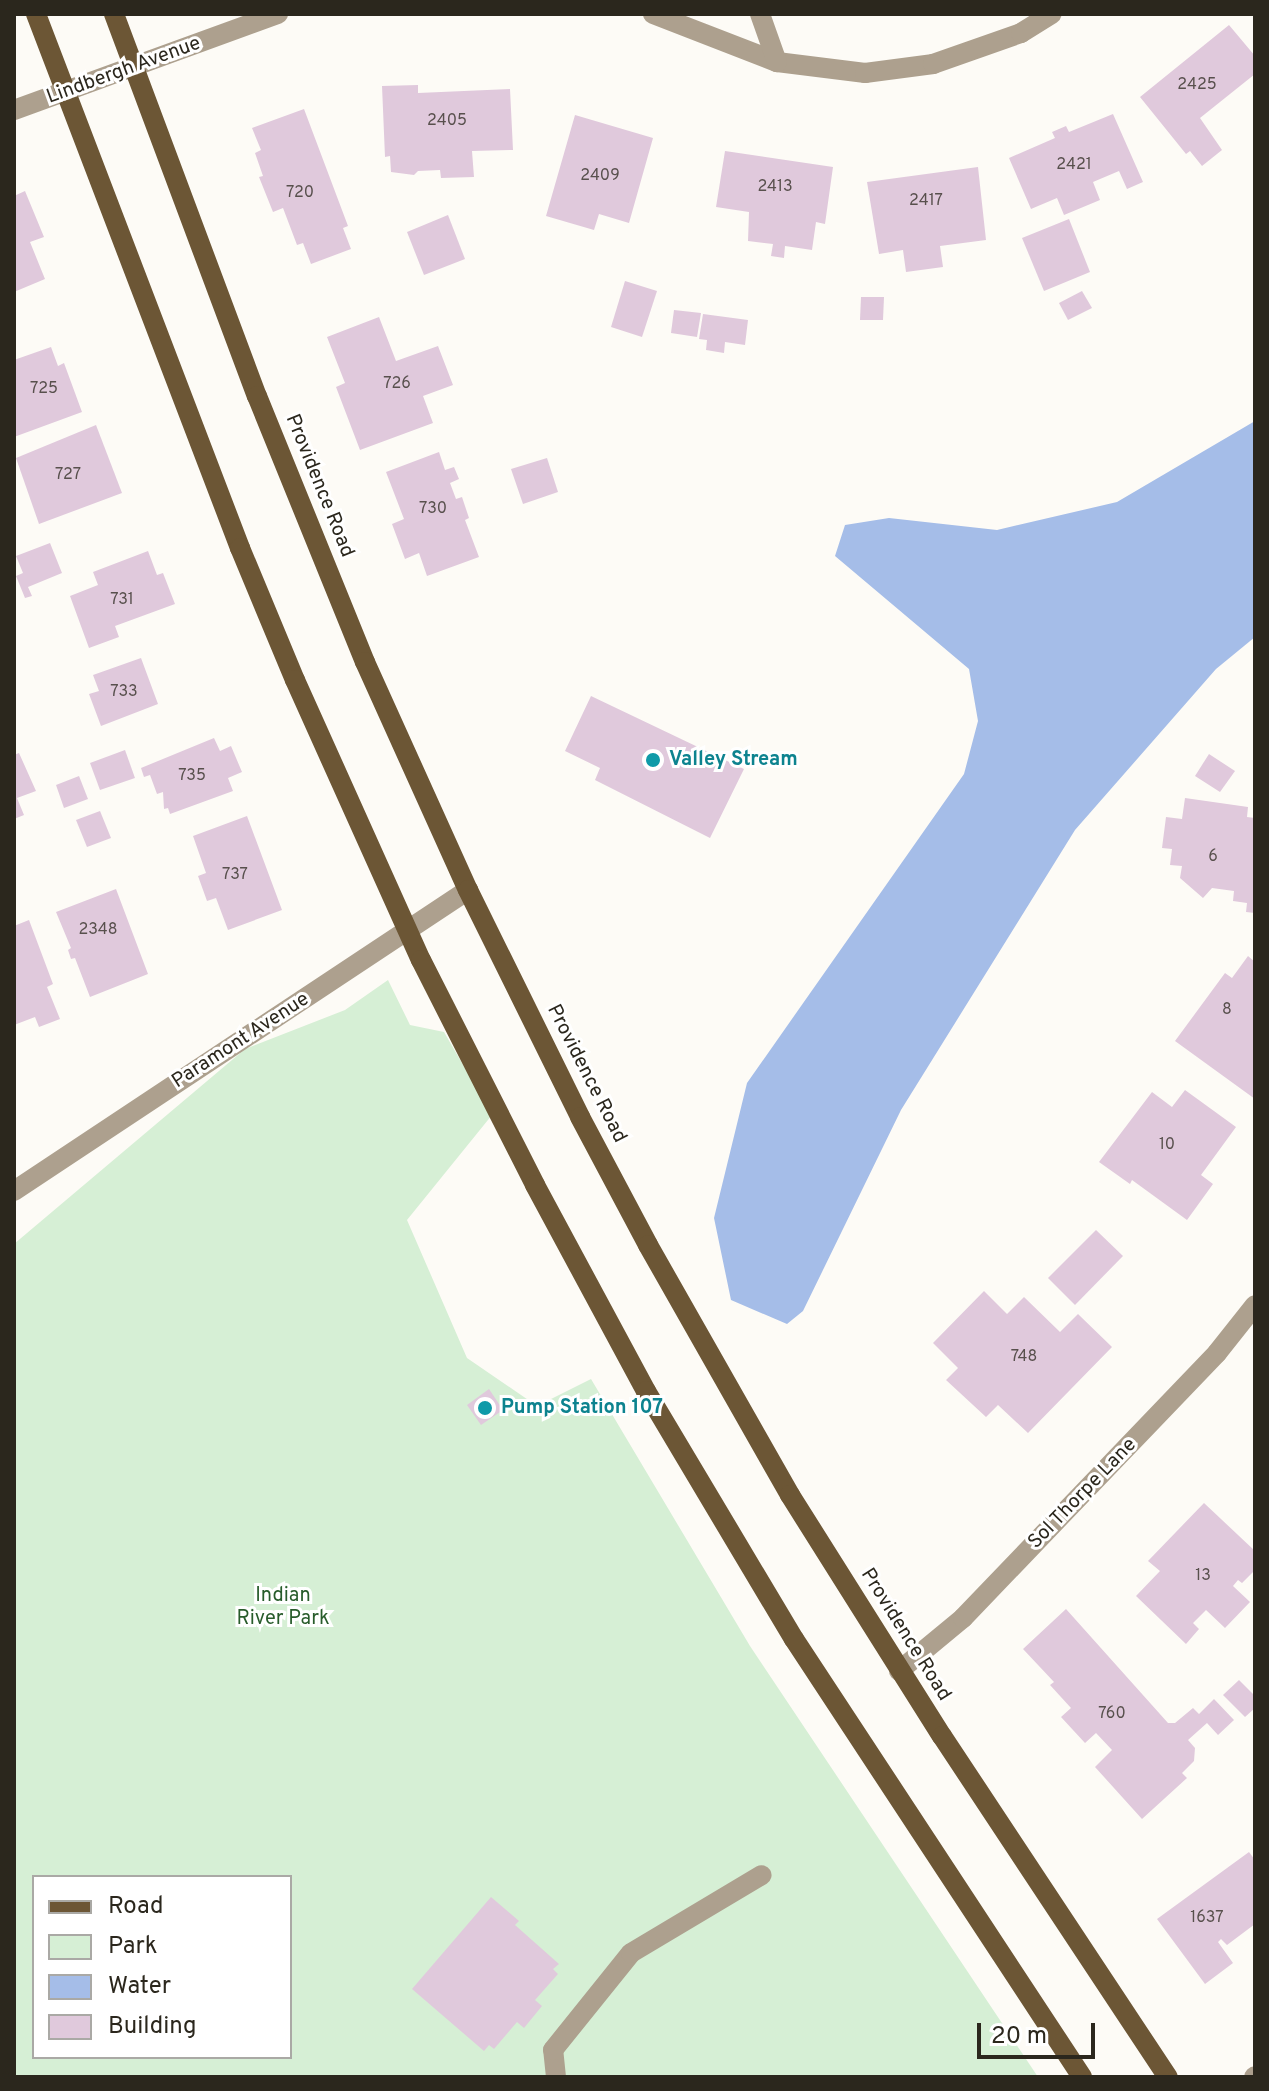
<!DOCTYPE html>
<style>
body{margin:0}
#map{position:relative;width:1269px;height:2091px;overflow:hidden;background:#fdfbf6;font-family:Overpass,sans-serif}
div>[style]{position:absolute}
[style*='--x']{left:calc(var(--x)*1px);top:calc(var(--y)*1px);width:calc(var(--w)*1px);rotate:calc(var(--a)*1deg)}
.green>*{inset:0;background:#d6efd5}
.water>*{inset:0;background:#a5bde8}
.building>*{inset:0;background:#e0c9dc}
.minor>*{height:20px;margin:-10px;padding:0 10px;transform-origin:10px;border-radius:10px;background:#ada08e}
.major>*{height:20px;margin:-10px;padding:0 10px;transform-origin:10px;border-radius:10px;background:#6c5635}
.dots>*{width:22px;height:22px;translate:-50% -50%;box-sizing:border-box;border:4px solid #fff;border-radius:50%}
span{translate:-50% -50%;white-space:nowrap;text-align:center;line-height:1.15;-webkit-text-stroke:6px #fff;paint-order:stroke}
.number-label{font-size:16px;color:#58504d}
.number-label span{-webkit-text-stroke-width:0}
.street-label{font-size:20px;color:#2b271d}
.culture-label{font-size:20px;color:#0d838f;font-weight:700}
.left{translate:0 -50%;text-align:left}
.park-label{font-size:20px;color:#285c2b}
.frame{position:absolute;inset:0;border:16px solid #2b271d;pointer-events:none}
.legend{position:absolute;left:32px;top:1875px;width:260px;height:184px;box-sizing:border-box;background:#fff;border:2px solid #aaa9a5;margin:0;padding:10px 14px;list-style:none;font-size:24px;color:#2b271d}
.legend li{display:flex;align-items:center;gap:16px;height:40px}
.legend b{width:40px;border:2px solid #aaa9a5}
.scale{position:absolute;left:977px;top:2023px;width:118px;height:36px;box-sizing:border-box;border:4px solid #2b271d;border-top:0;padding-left:10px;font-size:24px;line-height:28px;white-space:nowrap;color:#2b271d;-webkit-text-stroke:6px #fff;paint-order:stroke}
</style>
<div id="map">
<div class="green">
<i style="clip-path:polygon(evenodd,388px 980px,410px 1025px,444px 1032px,492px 1115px,407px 1220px,467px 1358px,537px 1406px,591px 1379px,750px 1646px,1038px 2077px,14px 2077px,14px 1244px,245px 1049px,345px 1010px,388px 980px,34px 1877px,290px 1877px,290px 2057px,34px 2057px,34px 1877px)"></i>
</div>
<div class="water">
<i style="clip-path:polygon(1255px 421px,1255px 637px,1216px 669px,1075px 830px,901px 1110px,803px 1311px,787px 1324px,731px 1300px,714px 1218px,747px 1083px,964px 774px,978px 721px,969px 669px,835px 556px,845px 525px,889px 518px,997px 530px,1117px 502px)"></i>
</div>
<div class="building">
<i style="clip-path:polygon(1229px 25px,1255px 56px,1255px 74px,1200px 118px,1222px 150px,1202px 166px,1190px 151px,1186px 154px,1140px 97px)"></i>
<i style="clip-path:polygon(418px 85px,418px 93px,510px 89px,513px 150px,472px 151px,474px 177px,441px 178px,440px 170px,418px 171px,414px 175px,391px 172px,390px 156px,385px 157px,382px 86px)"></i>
<i style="clip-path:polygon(304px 109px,348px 226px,343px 228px,351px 249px,311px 264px,303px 243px,297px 245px,283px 208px,273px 212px,259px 177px,263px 176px,255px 153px,261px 150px,252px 128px)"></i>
<i style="clip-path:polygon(1113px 114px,1143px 182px,1127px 189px,1119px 171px,1093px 182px,1100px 200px,1064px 215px,1057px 198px,1031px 209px,1009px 158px,1055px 138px,1052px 132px,1066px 126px,1069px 132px)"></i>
<i style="clip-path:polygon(575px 115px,653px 138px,629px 223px,599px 214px,594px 230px,546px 216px)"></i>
<i style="clip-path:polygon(725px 151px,833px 167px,825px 224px,816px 222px,812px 250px,785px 246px,784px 258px,771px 256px,773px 244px,748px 241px,749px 212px,716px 207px)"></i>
<i style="clip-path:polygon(978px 167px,986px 240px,940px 246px,943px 267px,906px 272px,903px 250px,879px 254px,867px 182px)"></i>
<i style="clip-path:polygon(25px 191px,44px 237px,30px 242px,45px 279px,14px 292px,14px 196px)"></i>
<i style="clip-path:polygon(448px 215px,465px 259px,424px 275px,407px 232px)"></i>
<i style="clip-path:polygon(1069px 219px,1090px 272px,1044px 291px,1022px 238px)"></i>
<i style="clip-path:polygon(625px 281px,657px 291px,642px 337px,611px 327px)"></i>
<i style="clip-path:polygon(1082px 291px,1092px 308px,1068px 320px,1059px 303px)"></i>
<i style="clip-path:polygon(861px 297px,884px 297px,883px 320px,860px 320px)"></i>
<i style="clip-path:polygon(674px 310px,701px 313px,697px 337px,671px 333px)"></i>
<i style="clip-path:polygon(703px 314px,748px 320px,745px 345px,725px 342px,724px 353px,706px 350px,707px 340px,699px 339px)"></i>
<i style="clip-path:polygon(379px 317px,396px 361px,438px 346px,453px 385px,423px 396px,433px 423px,360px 450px,336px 387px,345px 383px,327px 337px)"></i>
<i style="clip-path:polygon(51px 347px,58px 366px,64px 363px,82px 412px,14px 437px,14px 360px)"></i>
<i style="clip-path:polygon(96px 425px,122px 493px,39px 524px,16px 458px)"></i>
<i style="clip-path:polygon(439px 452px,445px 470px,454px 467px,459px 479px,450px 483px,456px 499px,462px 497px,469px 518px,465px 520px,479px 557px,427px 576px,419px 553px,405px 559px,392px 524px,404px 519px,386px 472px)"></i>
<i style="clip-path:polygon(547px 458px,558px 492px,523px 504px,511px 469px)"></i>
<i style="clip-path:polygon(50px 543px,62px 573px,28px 587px,32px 596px,25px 598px,16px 576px,23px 573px,16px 556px)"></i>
<i style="clip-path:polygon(148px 551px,157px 575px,163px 573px,175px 604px,115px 626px,119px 637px,89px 648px,70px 596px,98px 585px,93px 572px)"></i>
<i style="clip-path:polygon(141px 658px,158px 704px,101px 726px,89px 694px,99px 691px,93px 675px)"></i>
<i style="clip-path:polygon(591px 696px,744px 769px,710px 838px,595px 780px,600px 768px,565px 751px)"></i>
<i style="clip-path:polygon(214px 738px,220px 751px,231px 746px,242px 772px,228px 778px,233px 791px,170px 814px,168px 808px,164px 809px,163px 792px,157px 794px,150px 775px,144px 777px,141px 768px)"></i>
<i style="clip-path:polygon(125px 750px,135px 778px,100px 790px,90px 763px)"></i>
<i style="clip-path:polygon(19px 753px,36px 791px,17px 798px,24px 815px,14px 819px,14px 755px)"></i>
<i style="clip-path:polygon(1209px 754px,1235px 771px,1220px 792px,1195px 776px)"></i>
<i style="clip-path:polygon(79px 776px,88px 799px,64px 808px,56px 785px)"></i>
<i style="clip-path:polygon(1185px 798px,1248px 807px,1247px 817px,1255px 818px,1255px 913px,1246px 912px,1247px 903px,1233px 901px,1234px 891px,1212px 888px,1203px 898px,1180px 878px,1182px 866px,1170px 865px,1172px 849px,1162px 848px,1166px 817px,1182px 819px)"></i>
<i style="clip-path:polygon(100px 811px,111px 838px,87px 847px,76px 820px)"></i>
<i style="clip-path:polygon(247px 816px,282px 910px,228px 930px,216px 898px,207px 901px,198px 876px,206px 873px,193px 836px)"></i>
<i style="clip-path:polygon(116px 889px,148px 974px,90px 997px,75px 958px,71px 959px,68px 950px,71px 948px,56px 912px)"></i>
<i style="clip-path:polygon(29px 920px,53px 984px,47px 987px,60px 1019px,39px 1027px,35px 1017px,14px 1025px,14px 926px)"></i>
<i style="clip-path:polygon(1248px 956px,1255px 962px,1255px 1099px,1175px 1041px,1225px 973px,1232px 978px)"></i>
<i style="clip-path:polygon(1185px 1090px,1236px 1127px,1201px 1175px,1213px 1184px,1187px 1220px,1132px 1180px,1130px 1184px,1099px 1162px,1152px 1092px,1172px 1107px)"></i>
<i style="clip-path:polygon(1096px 1230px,1123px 1256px,1075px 1305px,1048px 1278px)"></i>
<i style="clip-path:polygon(984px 1291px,1007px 1314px,1024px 1297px,1060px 1332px,1078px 1314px,1112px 1347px,1028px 1433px,998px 1405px,986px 1417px,946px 1380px,958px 1368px,933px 1343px)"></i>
<i style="clip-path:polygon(489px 1389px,503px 1410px,481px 1425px,467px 1405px)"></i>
<i style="clip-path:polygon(1204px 1503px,1255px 1551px,1255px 1570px,1242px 1583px,1238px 1580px,1233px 1586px,1250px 1602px,1225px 1628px,1206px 1610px,1193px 1623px,1199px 1629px,1186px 1644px,1136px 1596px,1160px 1571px,1148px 1561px)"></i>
<i style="clip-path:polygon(1066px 1609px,1168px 1723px,1175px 1723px,1193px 1708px,1199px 1714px,1214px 1699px,1234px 1720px,1218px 1735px,1207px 1723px,1188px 1740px,1195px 1748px,1194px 1761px,1182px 1773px,1187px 1778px,1142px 1819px,1095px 1767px,1112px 1750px,1096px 1733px,1085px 1743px,1061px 1717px,1071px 1708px,1050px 1685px,1054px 1682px,1023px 1649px)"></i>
<i style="clip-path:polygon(1239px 1680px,1255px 1696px,1255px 1708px,1245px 1717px,1223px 1695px)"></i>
<i style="clip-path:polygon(1249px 1852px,1255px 1860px,1255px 1924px,1227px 1945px,1221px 1939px,1218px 1942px,1233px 1963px,1205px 1984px,1157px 1919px)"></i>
<i style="clip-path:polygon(491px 1897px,519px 1921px,515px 1925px,559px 1964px,553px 1969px,558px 1974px,535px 2000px,542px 2006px,524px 2028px,517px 2022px,494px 2049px,489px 2045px,484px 2051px,412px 1989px)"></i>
</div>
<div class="minor">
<i style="--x:653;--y:14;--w:133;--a:21.2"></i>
<i style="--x:777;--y:62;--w:89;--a:7.1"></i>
<i style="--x:865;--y:73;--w:69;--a:-7.5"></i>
<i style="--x:933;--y:64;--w:93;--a:-19.4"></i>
<i style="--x:1021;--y:33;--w:36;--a:-32"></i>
<i style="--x:760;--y:14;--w:51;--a:70.5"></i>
<i style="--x:14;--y:110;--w:281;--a:-20"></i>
<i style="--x:14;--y:1191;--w:545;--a:-33.54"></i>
<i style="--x:899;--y:1671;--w:83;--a:-39.6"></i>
<i style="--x:963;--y:1618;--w:367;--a:-46.2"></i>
<i style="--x:1217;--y:1353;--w:61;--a:-51.6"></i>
<i style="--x:556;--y:2077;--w:27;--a:-96"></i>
<i style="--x:553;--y:2050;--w:124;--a:-51.2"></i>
<i style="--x:631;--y:1953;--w:152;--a:-30.8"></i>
<i style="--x:1254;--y:2077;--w:1;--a:-45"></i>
</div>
<div class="major">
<i style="--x:36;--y:14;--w:572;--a:69.09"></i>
<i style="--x:240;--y:548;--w:143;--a:67.4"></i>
<i style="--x:295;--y:680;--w:307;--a:65.8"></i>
<i style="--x:421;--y:960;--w:252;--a:63.1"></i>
<i style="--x:535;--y:1185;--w:234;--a:61.7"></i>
<i style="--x:646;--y:1391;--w:289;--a:59.2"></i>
<i style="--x:794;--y:1639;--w:524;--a:56.67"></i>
<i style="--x:114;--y:14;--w:408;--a:69.5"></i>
<i style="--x:257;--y:396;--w:287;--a:67.9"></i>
<i style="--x:365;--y:662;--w:250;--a:65.7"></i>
<i style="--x:468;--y:890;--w:253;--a:63.7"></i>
<i style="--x:580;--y:1117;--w:145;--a:62"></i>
<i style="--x:648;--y:1245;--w:288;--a:60.4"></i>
<i style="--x:790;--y:1495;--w:285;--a:57.8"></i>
<i style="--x:942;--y:1736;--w:409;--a:56.5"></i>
</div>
<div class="dots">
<i style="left:653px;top:760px;background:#0f9aa8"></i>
<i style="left:485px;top:1408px;background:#0f9aa8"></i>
</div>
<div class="number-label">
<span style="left:1197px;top:85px">2425</span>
<span style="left:447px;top:121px">2405</span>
<span style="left:1074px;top:165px">2421</span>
<span style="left:600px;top:176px">2409</span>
<span style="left:775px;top:187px">2413</span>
<span style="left:300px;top:193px">720</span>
<span style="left:926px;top:201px">2417</span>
<span style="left:397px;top:384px">726</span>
<span style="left:44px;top:389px">725</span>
<span style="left:68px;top:475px">727</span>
<span style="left:433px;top:509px">730</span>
<span style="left:122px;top:600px">731</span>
<span style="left:124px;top:692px">733</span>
<span style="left:192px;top:776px">735</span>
<span style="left:1213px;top:857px">6</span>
<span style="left:235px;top:875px">737</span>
<span style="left:98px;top:930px">2348</span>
<span style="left:1227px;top:1010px">8</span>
<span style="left:1167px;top:1145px">10</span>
<span style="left:1024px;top:1357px">748</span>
<span style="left:1203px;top:1576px">13</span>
<span style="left:1112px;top:1714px">760</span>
<span style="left:1207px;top:1918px">1637</span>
</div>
<div class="street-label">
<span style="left:124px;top:71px;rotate:-20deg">Lindbergh Avenue</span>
<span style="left:319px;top:486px;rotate:68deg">Providence Road</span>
<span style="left:241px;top:1041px;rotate:-33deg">Paramont Avenue</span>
<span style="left:586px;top:1074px;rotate:63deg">Providence Road</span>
<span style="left:1083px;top:1494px;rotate:-46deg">Sol Thorpe Lane</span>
<span style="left:905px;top:1635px;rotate:58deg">Providence Road</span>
</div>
<div class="culture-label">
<span class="left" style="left:669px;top:760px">Valley Stream</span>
<span class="left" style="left:501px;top:1408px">Pump Station 107</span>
</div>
<div class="park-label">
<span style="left:283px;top:1608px">Indian<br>River Park</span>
</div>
<div class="frame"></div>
<ul class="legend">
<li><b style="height:10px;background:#6c5635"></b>Road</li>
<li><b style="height:22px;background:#d6efd5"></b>Park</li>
<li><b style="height:22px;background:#a5bde8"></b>Water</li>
<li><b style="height:22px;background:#e0c9dc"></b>Building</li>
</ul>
<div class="scale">20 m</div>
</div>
